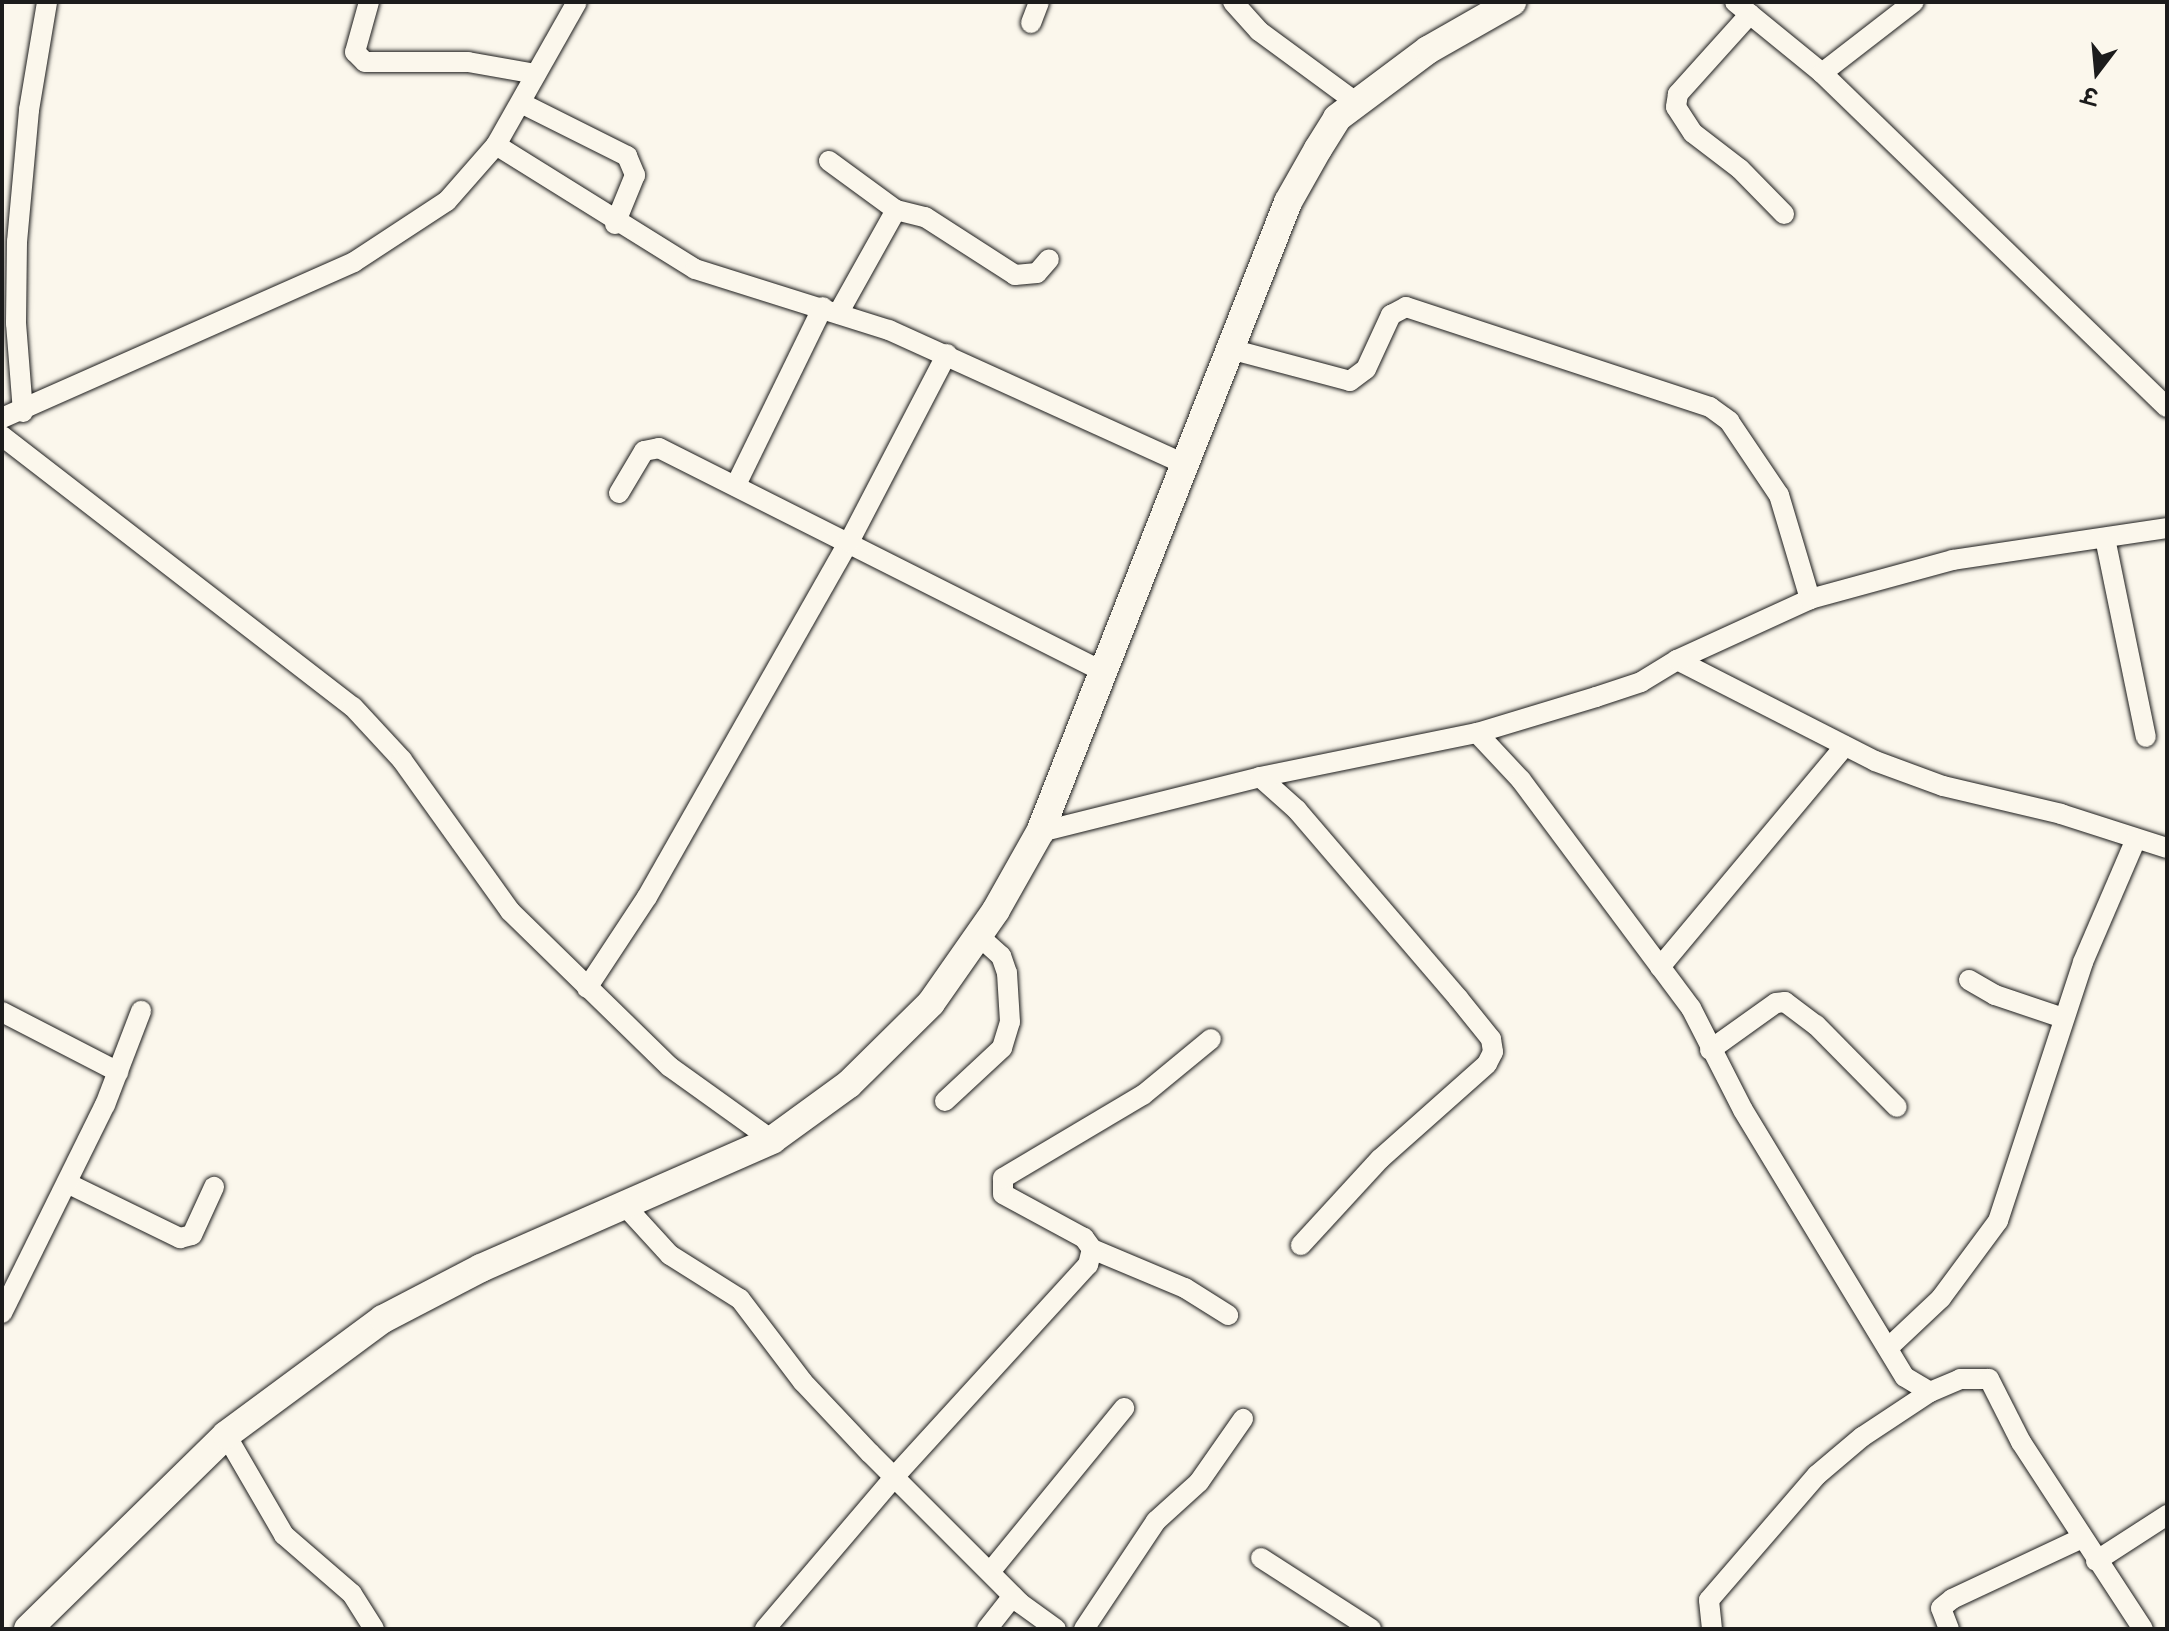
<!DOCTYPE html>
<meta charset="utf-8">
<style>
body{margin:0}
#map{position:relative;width:2169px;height:1631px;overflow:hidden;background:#fbf7ec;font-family:Caveat,"Playpen Sans Deva",sans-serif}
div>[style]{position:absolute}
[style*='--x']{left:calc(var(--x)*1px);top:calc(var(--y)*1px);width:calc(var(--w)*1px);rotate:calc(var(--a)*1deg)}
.roads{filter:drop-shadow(0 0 2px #1c1c1c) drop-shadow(0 0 2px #1c1c1c)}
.minor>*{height:20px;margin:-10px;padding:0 10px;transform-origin:10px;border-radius:10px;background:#fbf7ec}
.secondary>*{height:28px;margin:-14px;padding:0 14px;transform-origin:14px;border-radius:14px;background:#fbf7ec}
span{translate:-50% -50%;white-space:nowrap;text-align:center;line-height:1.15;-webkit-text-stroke:6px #fbf7ec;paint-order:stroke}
.frame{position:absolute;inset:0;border:4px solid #1c1c1c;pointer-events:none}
.north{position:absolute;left:2057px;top:32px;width:80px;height:80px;-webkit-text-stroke:6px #fbf7ec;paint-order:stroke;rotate:196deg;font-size:22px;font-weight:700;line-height:32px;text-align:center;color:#1c1c1c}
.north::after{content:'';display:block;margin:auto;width:28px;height:36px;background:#1c1c1c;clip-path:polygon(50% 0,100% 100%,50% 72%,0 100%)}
</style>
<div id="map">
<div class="roads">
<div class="minor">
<i style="--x:369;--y:2;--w:52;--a:105.6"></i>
<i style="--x:355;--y:52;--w:14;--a:45"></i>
<i style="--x:365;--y:62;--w:103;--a:0"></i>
<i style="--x:468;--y:62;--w:69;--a:10"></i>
<i style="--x:1233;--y:2;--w:39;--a:48"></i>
<i style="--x:1259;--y:31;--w:122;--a:36.3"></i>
<i style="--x:1735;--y:2;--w:112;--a:39.2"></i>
<i style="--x:1822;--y:73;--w:480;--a:44.1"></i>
<i style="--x:1750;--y:14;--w:108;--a:132"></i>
<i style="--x:1678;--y:94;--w:13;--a:99"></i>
<i style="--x:1676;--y:107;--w:31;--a:57"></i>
<i style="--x:1693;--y:133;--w:59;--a:37.5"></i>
<i style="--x:1740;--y:169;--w:63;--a:45.6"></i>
<i style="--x:1031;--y:23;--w:22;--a:-69"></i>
<i style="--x:1822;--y:73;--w:116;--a:-37.7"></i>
<i style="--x:521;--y:103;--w:119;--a:26.6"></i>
<i style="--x:627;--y:156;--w:21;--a:67"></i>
<i style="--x:635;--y:175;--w:53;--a:112.2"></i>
<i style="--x:496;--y:145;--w:234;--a:31.9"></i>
<i style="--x:695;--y:269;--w:203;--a:17.5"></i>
<i style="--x:889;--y:330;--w:325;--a:24.4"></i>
<i style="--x:829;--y:161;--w:83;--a:36.2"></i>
<i style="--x:839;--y:312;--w:117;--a:-60.8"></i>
<i style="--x:896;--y:210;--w:30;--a:14"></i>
<i style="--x:925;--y:217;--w:107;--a:32.8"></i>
<i style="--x:1015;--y:275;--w:22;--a:-5"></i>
<i style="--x:1037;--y:273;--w:18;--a:-49"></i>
<i style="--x:1230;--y:349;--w:124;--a:14.9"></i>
<i style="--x:1350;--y:381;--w:20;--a:-37"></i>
<i style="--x:1366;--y:369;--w:60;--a:-65.2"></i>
<i style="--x:1391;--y:315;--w:17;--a:-28"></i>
<i style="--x:1406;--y:307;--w:320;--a:18.2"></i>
<i style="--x:1710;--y:407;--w:24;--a:36"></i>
<i style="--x:1729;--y:421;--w:89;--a:56"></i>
<i style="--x:1779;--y:495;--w:109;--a:73.4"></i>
<i style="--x:23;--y:412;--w:89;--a:-94.5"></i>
<i style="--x:16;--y:323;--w:81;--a:-89.3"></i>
<i style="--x:17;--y:242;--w:133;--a:-84.8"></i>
<i style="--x:29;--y:110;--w:109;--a:-80.5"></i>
<i style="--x:2;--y:418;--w:385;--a:-23.9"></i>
<i style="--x:354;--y:262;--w:111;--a:-33.3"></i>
<i style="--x:447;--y:201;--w:74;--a:-48.8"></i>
<i style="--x:496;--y:145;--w:164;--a:-60.5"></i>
<i style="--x:2;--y:436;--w:443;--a:37.7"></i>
<i style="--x:353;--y:707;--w:72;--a:47.2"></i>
<i style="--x:402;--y:760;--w:186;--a:54.4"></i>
<i style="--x:510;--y:911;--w:223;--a:44.3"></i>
<i style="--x:670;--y:1067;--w:125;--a:35.6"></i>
<i style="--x:736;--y:485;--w:198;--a:-64"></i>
<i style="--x:619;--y:493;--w:49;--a:-59.2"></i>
<i style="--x:644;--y:451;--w:15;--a:-11"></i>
<i style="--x:659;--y:448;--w:500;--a:26.72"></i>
<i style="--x:2105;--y:538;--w:203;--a:78.4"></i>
<i style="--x:1677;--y:660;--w:222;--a:27"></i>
<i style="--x:1875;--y:761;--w:72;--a:20.2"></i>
<i style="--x:1943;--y:786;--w:121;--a:13.3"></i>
<i style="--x:2061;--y:814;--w:111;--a:17.8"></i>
<i style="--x:1477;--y:733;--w:64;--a:46.9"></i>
<i style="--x:1521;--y:780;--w:284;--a:53.3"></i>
<i style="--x:1691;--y:1008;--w:114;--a:63"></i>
<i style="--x:1743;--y:1110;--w:312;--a:58.8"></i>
<i style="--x:1905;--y:1377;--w:29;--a:31"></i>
<i style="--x:1930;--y:1392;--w:33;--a:-23"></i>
<i style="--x:1960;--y:1379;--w:29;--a:0"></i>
<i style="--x:1989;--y:1379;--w:71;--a:63.1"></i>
<i style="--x:2021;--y:1442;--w:223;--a:56.9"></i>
<i style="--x:1260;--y:777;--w:50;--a:41.7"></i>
<i style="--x:1297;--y:810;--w:248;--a:49.4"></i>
<i style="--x:1458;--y:998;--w:53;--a:51.2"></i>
<i style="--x:1491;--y:1039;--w:13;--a:81"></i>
<i style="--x:1493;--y:1052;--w:13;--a:117"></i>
<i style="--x:1487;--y:1064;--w:143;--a:138.4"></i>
<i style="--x:1380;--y:1159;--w:117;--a:132.6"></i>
<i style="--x:1040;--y:832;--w:227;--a:-14"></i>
<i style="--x:1260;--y:777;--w:221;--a:-11.5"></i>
<i style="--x:1477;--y:733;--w:124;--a:-16.8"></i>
<i style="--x:1596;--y:697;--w:47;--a:-18.4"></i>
<i style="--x:1641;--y:682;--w:42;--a:-31.4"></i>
<i style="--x:1677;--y:660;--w:146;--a:-24.6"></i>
<i style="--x:1810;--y:599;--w:148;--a:-15.3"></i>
<i style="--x:1953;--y:560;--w:216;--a:-8.5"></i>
<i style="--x:1660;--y:967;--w:288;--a:-50.1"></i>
<i style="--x:1969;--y:980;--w:30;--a:30"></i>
<i style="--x:1995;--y:995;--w:72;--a:18.7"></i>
<i style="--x:587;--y:988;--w:109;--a:-56.6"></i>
<i style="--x:647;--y:897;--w:408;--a:-60.4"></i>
<i style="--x:849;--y:542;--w:212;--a:-62.5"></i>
<i style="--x:2;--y:1012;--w:131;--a:27.3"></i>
<i style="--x:1710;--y:1050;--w:81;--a:-35.5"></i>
<i style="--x:1776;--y:1003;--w:9;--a:-6"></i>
<i style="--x:1785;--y:1002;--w:39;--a:37"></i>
<i style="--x:1816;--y:1025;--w:115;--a:45.4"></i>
<i style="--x:945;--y:1101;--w:78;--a:-42.9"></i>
<i style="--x:1002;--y:1048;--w:27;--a:-73"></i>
<i style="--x:1010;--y:1022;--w:49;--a:-93.5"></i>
<i style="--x:1007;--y:973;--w:18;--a:-109"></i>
<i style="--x:1001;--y:956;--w:30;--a:-138"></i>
<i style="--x:67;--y:1183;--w:126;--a:26"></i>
<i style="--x:180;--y:1238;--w:12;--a:-14"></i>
<i style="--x:192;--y:1235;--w:53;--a:-65.4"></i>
<i style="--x:626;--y:1207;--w:65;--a:47.5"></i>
<i style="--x:670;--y:1255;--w:83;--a:32.2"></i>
<i style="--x:740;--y:1299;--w:104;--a:52.8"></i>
<i style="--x:803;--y:1382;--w:98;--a:46.7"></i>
<i style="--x:870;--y:1453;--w:212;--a:45"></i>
<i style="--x:1020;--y:1603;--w:44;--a:35.8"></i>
<i style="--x:1092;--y:1249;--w:101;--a:22.8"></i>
<i style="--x:1185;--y:1288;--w:51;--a:32.1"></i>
<i style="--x:2;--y:1313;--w:232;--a:-63.7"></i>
<i style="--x:105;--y:1105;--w:101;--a:-69"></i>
<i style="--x:1888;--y:1348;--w:73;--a:-43.3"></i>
<i style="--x:1941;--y:1298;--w:96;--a:-53.5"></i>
<i style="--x:1998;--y:1221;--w:273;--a:-71.8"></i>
<i style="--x:2083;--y:962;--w:134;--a:-66.7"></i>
<i style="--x:226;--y:1435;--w:116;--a:59.9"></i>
<i style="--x:284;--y:1535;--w:90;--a:40.9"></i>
<i style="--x:352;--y:1594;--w:41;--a:57.8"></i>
<i style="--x:1261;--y:1558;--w:131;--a:32.8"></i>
<i style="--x:2096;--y:1561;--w:85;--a:-32.9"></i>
<i style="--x:990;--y:1572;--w:212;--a:-50.7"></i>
<i style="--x:765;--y:1629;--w:201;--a:-49.6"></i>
<i style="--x:895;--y:1476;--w:286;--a:-47.6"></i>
<i style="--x:1088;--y:1265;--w:16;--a:-76"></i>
<i style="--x:1092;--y:1249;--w:14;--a:-126"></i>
<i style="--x:1084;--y:1238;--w:92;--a:-151.5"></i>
<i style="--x:1003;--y:1194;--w:16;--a:-90"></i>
<i style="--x:1003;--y:1178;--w:163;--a:-30.7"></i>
<i style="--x:1143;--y:1095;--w:88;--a:-39.5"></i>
<i style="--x:987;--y:1629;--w:42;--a:-51.8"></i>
<i style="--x:1084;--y:1629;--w:130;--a:-56.3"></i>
<i style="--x:1156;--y:1521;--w:58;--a:-42.2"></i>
<i style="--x:1199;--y:1482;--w:77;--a:-55.1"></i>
<i style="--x:1712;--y:1629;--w:29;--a:-96"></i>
<i style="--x:1709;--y:1600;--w:165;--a:-49.2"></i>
<i style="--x:1817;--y:1475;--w:59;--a:-40.2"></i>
<i style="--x:1862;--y:1437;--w:82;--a:-33.5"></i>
<i style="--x:1949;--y:1629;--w:22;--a:-111"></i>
<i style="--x:1941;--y:1608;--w:14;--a:-39"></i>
<i style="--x:1952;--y:1599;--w:144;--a:-25.1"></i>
</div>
<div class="secondary">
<i style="--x:28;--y:1629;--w:277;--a:-44.4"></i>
<i style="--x:226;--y:1435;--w:195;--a:-36.5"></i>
<i style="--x:383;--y:1319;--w:110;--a:-27.5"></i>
<i style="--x:481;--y:1268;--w:318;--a:-23.7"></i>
<i style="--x:772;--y:1140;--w:95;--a:-36"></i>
<i style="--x:849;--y:1084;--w:115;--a:-44.6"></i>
<i style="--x:931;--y:1003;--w:113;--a:-55"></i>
<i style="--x:996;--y:910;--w:90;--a:-60.6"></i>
<i style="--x:1040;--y:832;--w:677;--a:-68.51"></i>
<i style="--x:1288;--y:202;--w:61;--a:-60.5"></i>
<i style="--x:1318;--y:149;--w:36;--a:-58"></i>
<i style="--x:1337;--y:118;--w:114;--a:-36.8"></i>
<i style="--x:1428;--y:50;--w:97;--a:-29.7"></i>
</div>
</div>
<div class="frame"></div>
<div class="north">उ</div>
</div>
